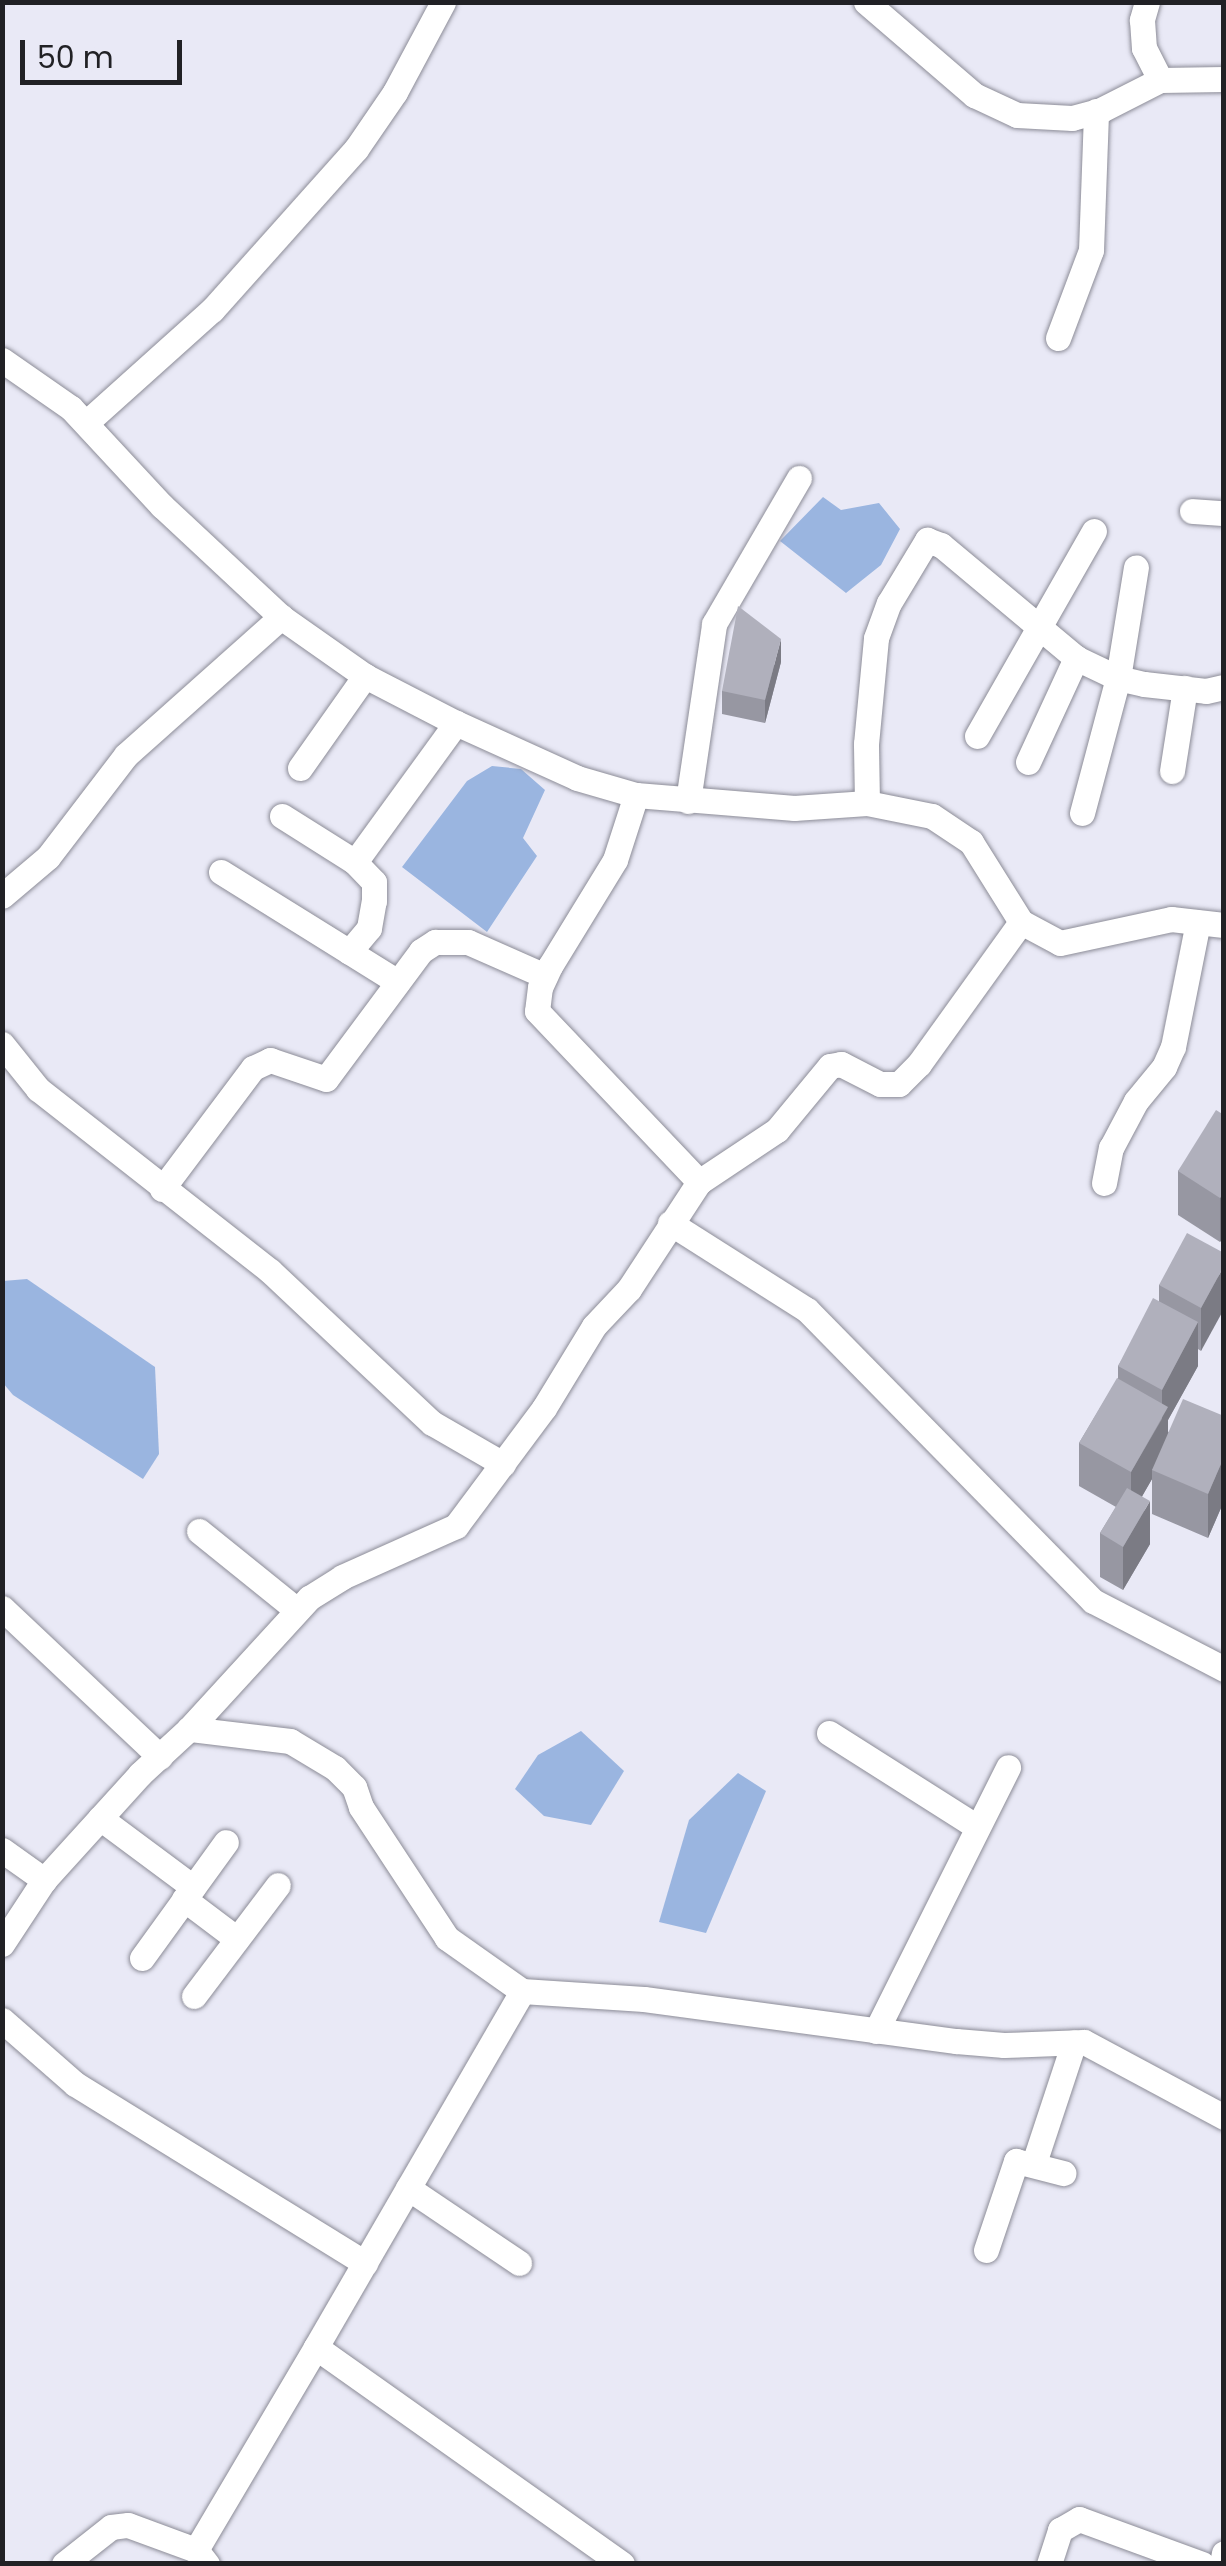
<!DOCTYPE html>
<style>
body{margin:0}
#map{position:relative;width:1226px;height:2566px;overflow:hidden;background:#e9e9f6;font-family:Poppins,sans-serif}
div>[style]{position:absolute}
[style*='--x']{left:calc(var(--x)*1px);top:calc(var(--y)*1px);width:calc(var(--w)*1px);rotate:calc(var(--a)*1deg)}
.water>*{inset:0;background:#9ab5e0}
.roads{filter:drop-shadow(0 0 2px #8c8c97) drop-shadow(0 0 2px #8c8c97)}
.street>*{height:25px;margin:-12.5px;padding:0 12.5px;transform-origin:12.5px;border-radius:12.5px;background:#fff}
.wall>*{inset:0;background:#9797a2}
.shaded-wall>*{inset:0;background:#7b7b84}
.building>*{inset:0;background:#b0b0bc}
span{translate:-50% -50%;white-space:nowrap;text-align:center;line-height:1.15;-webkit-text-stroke:8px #e9e9f6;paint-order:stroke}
.frame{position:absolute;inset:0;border:5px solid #212125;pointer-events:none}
.scale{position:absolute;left:20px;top:40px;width:162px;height:45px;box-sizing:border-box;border:5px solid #212125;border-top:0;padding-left:12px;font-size:30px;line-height:35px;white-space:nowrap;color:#212125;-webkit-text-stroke:8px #e9e9f6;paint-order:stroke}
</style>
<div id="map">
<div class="water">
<i style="clip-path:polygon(823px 497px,841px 510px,879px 503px,900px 529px,881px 565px,846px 593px,780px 541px)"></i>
<i style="clip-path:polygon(492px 766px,521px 769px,545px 790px,523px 838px,537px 856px,487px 932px,402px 867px,467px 781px)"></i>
<i style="clip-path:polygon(27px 1279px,155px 1367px,159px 1454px,143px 1479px,13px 1395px,3px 1383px,3px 1281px)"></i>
<i style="clip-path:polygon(581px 1731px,624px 1771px,591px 1825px,544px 1816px,515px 1789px,538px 1755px)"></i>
<i style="clip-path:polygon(738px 1773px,766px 1791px,706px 1933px,659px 1922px,689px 1820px)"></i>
</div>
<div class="roads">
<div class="street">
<i style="--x:866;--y:2;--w:143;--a:40.7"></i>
<i style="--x:974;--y:95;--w:47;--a:24.9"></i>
<i style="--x:1017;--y:115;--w:55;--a:3.1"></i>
<i style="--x:1072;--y:118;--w:30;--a:-15"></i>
<i style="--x:1101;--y:110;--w:66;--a:-27"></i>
<i style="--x:1160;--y:80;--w:64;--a:-0.9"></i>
<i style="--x:1147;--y:2;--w:19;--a:106"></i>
<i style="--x:1142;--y:20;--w:28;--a:86"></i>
<i style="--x:1144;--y:48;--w:36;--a:63"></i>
<i style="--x:1058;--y:338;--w:94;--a:-69.4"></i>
<i style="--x:1091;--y:250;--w:139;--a:-87.9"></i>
<i style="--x:2;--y:360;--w:84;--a:34.8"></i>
<i style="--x:71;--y:408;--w:134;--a:47.1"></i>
<i style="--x:162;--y:506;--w:163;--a:43"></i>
<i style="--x:281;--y:617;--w:103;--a:35.1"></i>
<i style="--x:365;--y:676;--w:102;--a:27.3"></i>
<i style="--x:456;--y:723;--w:133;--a:24.4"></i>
<i style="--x:577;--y:778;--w:61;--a:16.1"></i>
<i style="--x:636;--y:795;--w:159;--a:4.7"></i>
<i style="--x:794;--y:808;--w:73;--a:-3.9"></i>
<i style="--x:867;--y:803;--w:66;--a:11.3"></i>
<i style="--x:932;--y:816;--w:47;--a:33.7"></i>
<i style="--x:971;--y:842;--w:94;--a:58"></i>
<i style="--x:1021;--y:922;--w:44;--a:28.3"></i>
<i style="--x:1060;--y:943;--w:114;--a:-12.2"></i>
<i style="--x:1171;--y:919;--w:53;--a:6.5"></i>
<i style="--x:87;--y:422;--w:168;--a:-41.9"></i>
<i style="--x:212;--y:310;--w:216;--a:-48.2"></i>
<i style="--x:356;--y:149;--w:69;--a:-55.6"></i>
<i style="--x:395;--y:92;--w:102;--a:-61.9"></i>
<i style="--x:1192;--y:511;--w:32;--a:4"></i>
<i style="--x:977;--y:736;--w:236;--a:-60.3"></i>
<i style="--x:1028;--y:762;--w:115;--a:-65.2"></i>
<i style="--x:300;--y:768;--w:113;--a:-54.8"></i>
<i style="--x:1172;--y:771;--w:84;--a:-81.1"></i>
<i style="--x:636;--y:795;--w:68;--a:107.9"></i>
<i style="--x:615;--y:860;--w:124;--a:121.5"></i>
<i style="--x:550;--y:966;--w:23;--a:115"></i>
<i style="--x:540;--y:987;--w:24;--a:97"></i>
<i style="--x:537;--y:1011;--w:236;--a:46.5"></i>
<i style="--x:699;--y:1182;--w:94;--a:-33.7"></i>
<i style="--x:777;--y:1130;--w:83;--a:-50.4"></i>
<i style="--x:830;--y:1066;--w:11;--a:-10"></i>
<i style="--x:841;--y:1064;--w:44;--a:27.1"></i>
<i style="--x:880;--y:1084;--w:19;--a:0"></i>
<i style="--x:899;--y:1084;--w:28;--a:-45"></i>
<i style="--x:919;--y:1064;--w:175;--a:-54.3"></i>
<i style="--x:688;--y:801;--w:179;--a:-81.6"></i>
<i style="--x:714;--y:624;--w:169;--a:-59.8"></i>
<i style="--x:867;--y:803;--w:59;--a:-91"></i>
<i style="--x:866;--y:744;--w:106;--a:-84.6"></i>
<i style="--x:876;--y:638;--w:37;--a:-70"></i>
<i style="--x:889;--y:603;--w:74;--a:-58.9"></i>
<i style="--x:927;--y:540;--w:15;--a:20"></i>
<i style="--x:941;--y:545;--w:176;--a:39.9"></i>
<i style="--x:1076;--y:658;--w:47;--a:25.5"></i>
<i style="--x:1118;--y:678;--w:27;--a:13"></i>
<i style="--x:1144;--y:684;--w:62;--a:6.4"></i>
<i style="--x:1206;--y:691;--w:18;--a:-13"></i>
<i style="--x:1082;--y:813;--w:140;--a:-75.1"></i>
<i style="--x:1118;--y:678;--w:112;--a:-80.8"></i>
<i style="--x:282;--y:816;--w:86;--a:32.2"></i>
<i style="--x:221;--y:872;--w:208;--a:31.9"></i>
<i style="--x:2;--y:896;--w:60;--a:-40.3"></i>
<i style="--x:48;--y:857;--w:128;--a:-52.6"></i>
<i style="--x:126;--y:755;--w:208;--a:-41.7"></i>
<i style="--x:349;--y:952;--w:31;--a:-50"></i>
<i style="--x:369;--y:928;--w:27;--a:-80"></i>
<i style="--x:374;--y:901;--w:19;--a:-90"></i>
<i style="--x:374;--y:882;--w:28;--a:-134"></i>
<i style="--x:355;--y:862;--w:172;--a:-54"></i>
<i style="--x:2;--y:1044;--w:58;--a:51.3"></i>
<i style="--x:38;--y:1089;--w:295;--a:38.1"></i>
<i style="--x:270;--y:1271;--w:222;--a:43.2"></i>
<i style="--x:432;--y:1423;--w:82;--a:30"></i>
<i style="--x:1104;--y:1183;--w:36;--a:-79"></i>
<i style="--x:1111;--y:1148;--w:53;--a:-62"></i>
<i style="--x:1136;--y:1101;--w:44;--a:-50.5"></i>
<i style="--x:1164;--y:1067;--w:22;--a:-66"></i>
<i style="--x:1173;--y:1047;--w:127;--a:-78.7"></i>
<i style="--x:162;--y:1189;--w:151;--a:-53.1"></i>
<i style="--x:253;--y:1068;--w:19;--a:-25"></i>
<i style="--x:270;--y:1060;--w:59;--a:18.7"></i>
<i style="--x:326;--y:1079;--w:159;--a:-53.4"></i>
<i style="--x:421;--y:951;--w:17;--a:-33"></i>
<i style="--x:435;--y:942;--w:33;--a:0"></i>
<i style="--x:468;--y:942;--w:84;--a:23.8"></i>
<i style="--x:670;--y:1223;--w:162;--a:32.4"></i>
<i style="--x:807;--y:1310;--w:408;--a:45.5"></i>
<i style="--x:1093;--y:1601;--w:148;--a:27.4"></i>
<i style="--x:199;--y:1531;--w:126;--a:38.9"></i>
<i style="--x:2;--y:1608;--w:217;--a:43.3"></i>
<i style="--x:829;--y:1733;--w:175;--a:32.4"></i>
<i style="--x:100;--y:1818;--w:116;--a:36.6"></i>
<i style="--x:2;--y:1850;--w:52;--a:35.5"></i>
<i style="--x:184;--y:1899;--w:66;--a:37"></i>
<i style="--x:2;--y:1944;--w:77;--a:-56.7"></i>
<i style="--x:44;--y:1880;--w:143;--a:-47.8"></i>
<i style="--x:140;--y:1774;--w:67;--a:-42.6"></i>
<i style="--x:142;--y:1958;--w:143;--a:-54.1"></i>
<i style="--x:522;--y:1991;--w:92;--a:-144.8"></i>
<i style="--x:447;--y:1938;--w:157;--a:-123.3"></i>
<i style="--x:361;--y:1807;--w:21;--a:-109"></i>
<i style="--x:354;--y:1787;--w:27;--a:-135"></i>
<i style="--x:335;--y:1768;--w:52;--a:-149"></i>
<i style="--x:290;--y:1741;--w:102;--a:-173.2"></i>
<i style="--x:189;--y:1729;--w:178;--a:-47.5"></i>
<i style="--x:309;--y:1598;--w:39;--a:-32"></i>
<i style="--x:342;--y:1577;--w:125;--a:-24.1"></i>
<i style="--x:456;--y:1526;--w:147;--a:-53.3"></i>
<i style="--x:544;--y:1408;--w:96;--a:-58.6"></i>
<i style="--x:594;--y:1326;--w:51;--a:-46.6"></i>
<i style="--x:629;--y:1289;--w:128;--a:-56.8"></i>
<i style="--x:194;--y:1996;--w:139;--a:-52.9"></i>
<i style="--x:2;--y:2020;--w:97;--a:41.2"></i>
<i style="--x:75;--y:2084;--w:341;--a:31.7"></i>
<i style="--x:876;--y:2031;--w:295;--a:-63.4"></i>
<i style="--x:1034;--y:2163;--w:127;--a:-71.7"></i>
<i style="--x:408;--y:2188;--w:134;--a:34"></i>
<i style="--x:986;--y:2250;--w:94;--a:-71.4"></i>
<i style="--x:1016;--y:2161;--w:49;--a:14.3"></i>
<i style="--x:196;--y:2550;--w:236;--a:-59.4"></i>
<i style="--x:64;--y:2564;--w:60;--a:-38.2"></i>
<i style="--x:111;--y:2527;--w:17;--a:-7"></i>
<i style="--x:128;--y:2525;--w:72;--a:20.2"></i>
<i style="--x:196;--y:2550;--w:18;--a:52"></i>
<i style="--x:622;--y:2564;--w:375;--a:-144.7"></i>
<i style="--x:316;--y:2347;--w:411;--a:-59.9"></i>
<i style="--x:522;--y:1991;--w:122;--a:3.8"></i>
<i style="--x:644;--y:1999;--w:315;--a:7.7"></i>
<i style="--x:956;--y:2041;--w:48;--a:4.8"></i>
<i style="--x:1004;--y:2045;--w:80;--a:-2.1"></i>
<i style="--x:1084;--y:2042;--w:159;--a:28.2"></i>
<i style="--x:1049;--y:2564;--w:36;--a:-72"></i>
<i style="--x:1060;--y:2530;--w:22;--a:-30"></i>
<i style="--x:1079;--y:2519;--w:131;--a:20.1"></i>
<i style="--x:1222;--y:2564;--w:11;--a:-80"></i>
</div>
</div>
<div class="wall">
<i style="clip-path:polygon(781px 662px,765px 723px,722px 714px,722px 691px)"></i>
<i style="clip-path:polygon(1224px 1115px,1224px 1236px,1220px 1242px,1178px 1215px,1178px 1171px)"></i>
<i style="clip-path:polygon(1224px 1253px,1201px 1351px,1198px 1349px,1198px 1366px,1168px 1420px,1168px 1432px,1224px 1416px,1224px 1501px,1208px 1538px,1152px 1514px,1152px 1479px,1142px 1496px,1150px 1544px,1123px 1590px,1100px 1577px,1100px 1533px,1116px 1507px,1079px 1486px,1079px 1443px,1118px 1378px,1118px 1366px,1159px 1302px,1159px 1285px)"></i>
</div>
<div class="shaded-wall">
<i style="clip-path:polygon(781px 639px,781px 662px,765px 723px,765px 700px)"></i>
<i style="clip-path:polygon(1224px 1193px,1224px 1236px,1220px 1242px,1220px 1198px)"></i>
<i style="clip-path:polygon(1224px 1266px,1224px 1309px,1201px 1351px,1201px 1308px)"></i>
<i style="clip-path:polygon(1198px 1322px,1198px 1366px,1168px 1420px,1168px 1451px,1152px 1470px,1152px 1479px,1131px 1516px,1131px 1472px,1162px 1419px,1162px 1390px)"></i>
<i style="clip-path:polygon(1224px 1457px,1224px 1501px,1208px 1538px,1208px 1494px)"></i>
<i style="clip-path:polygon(1150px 1501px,1150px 1544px,1123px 1590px,1123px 1547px)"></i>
</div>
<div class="building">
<i style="clip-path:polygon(738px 606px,781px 639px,765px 700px,722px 691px)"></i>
<i style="clip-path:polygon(1216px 1110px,1224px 1115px,1224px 1193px,1220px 1198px,1178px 1171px)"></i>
<i style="clip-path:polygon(1187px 1233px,1224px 1253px,1224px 1266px,1201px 1308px,1159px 1285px)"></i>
<i style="clip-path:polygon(1153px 1298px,1198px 1322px,1162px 1390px,1118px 1366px)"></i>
<i style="clip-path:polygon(1117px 1378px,1168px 1407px,1131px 1472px,1079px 1443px)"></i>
<i style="clip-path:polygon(1183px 1399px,1224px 1416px,1224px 1457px,1208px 1494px,1152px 1470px)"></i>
<i style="clip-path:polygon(1127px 1488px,1150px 1501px,1123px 1547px,1100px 1533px)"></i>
</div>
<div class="frame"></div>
<div class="scale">50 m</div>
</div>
